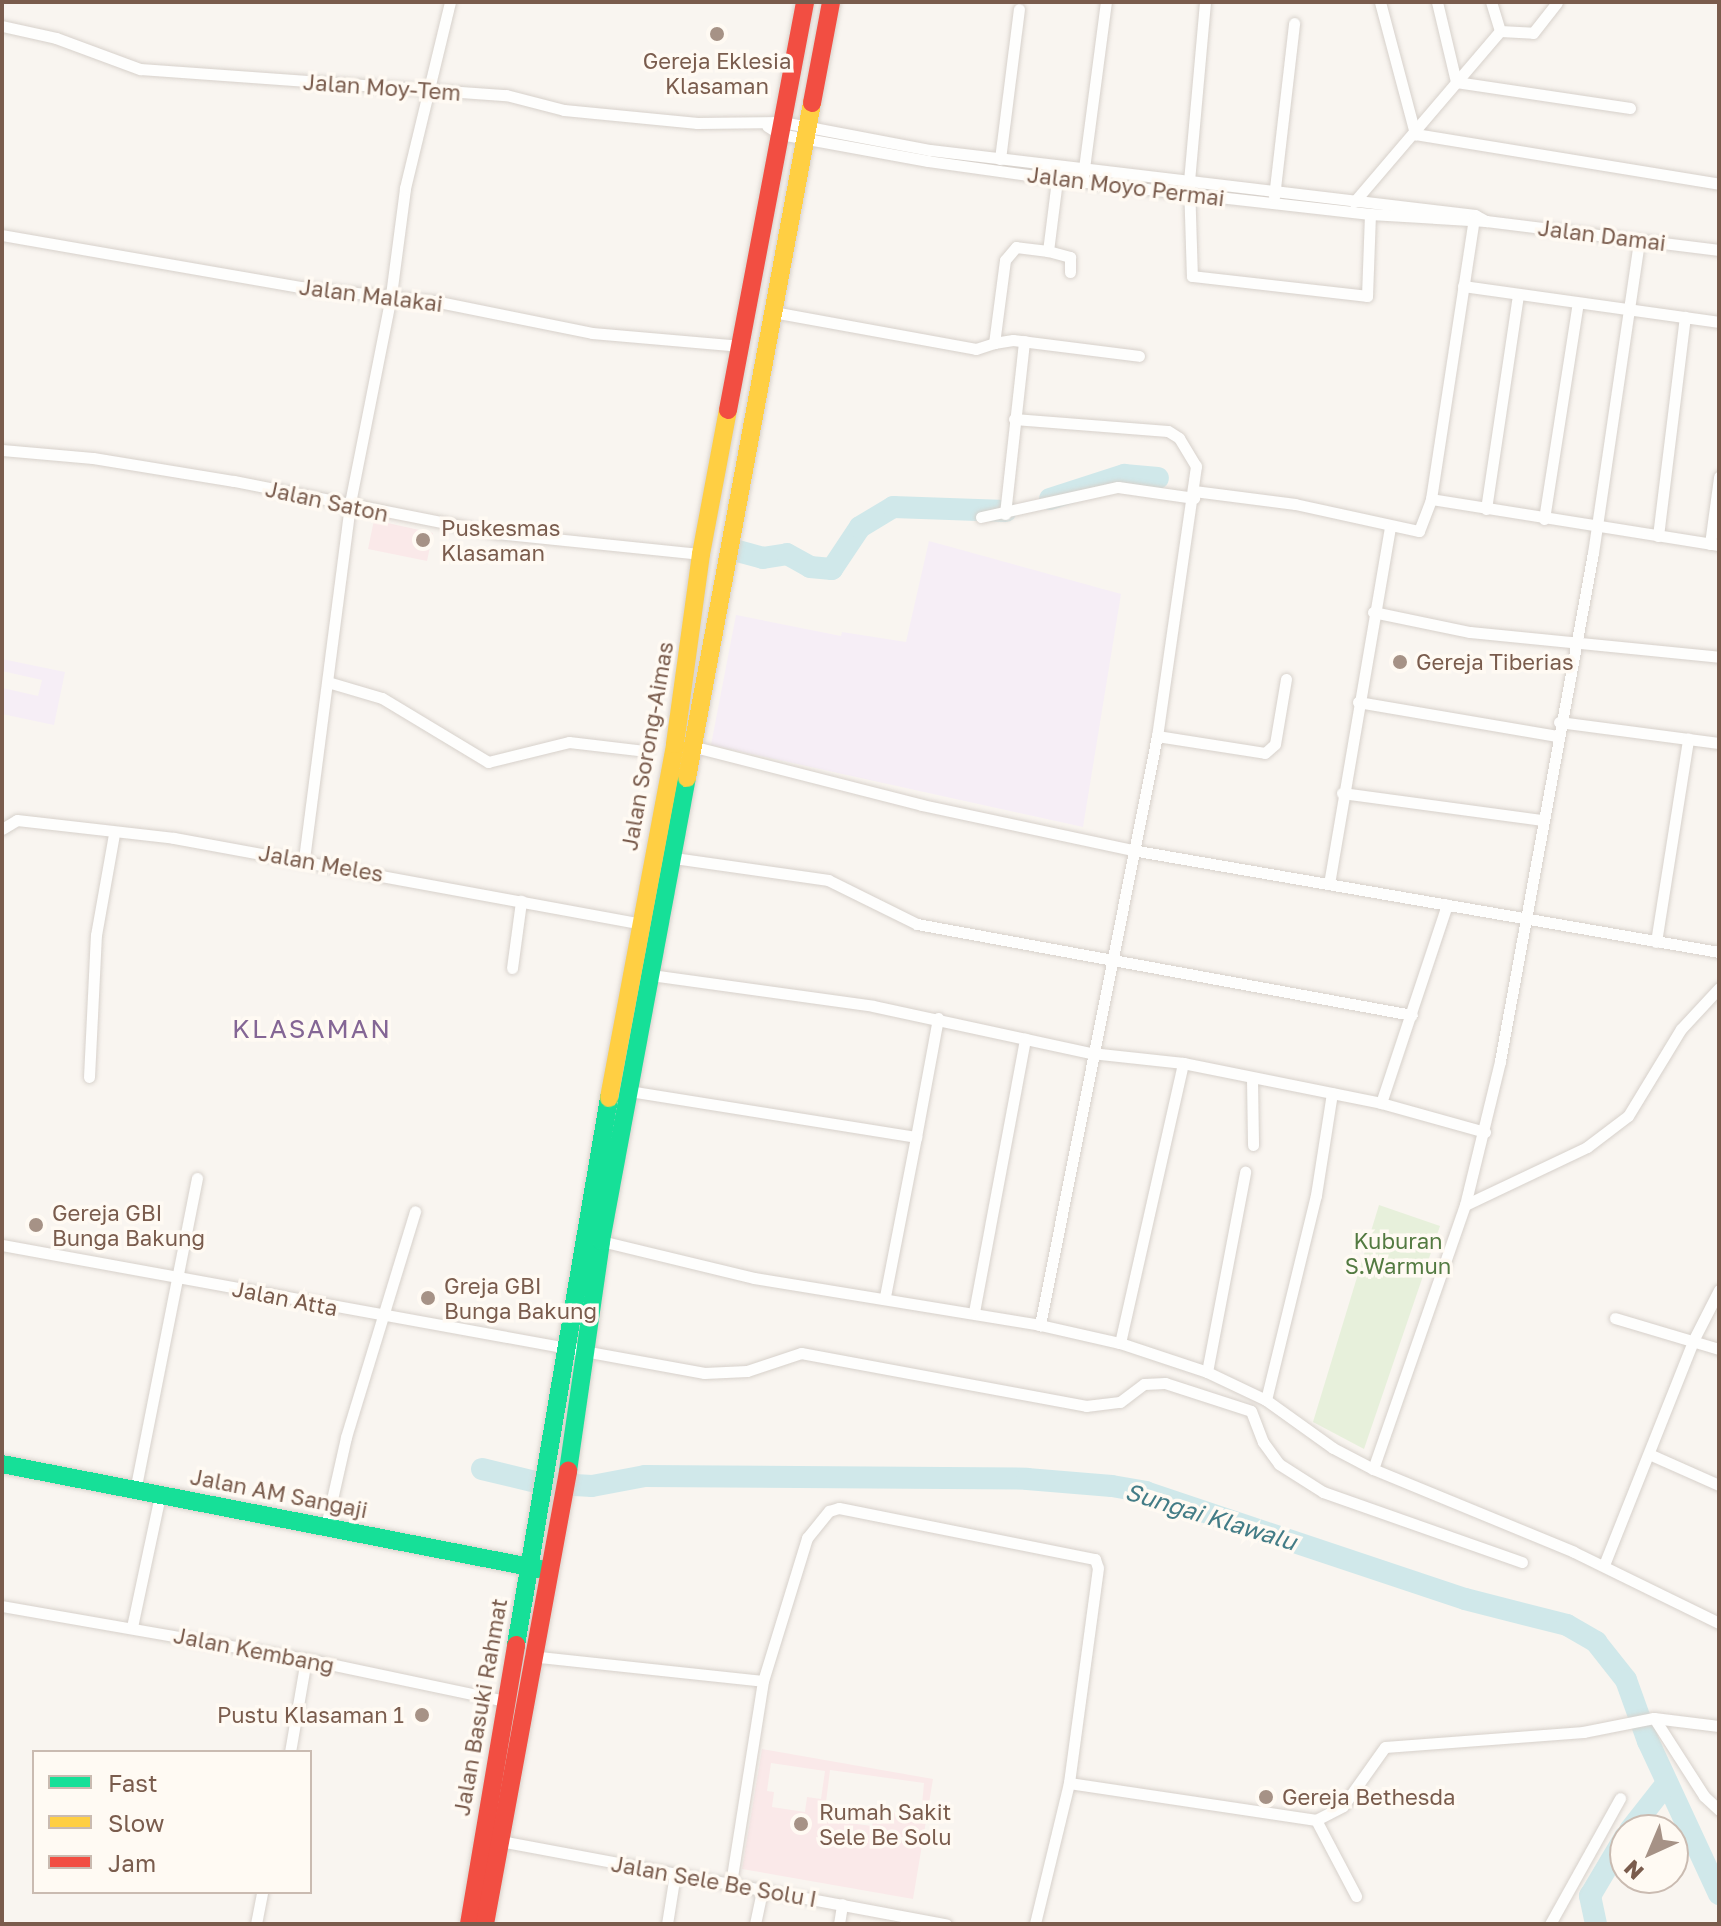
<!DOCTYPE html>
<style>
body{margin:0}
#map{position:relative;width:1721px;height:1926px;overflow:hidden;background:#f9f5f0;font-family:"Golos Text",sans-serif}
div>[style]{position:absolute}
[style*='--x']{left:calc(var(--x)*1px);top:calc(var(--y)*1px);width:calc(var(--w)*1px);rotate:calc(var(--a)*1deg)}
.education>*{inset:0;background:#f6eef6}
.medical>*{inset:0;background:#fae9e9}
.green>*{inset:0;background:#e7f0db}
.river>*{height:22px;margin:-11px;padding:0 11px;transform-origin:11px;border-radius:11px;background:#d0e8ea}
.roads{filter:drop-shadow(0 0 2px #d7d1cb) drop-shadow(0 0 2px #d7d1cb)}
.street>*{height:11px;margin:-5.5px;padding:0 5.5px;transform-origin:5.5px;border-radius:5.5px;background:#fefefd}
.fast>*{height:18px;margin:-9px;padding:0 9px;transform-origin:9px;border-radius:9px;background:#16e098}
.slow>*{height:18px;margin:-9px;padding:0 9px;transform-origin:9px;border-radius:9px;background:#ffcf43}
.jam>*{height:18px;margin:-9px;padding:0 9px;transform-origin:9px;border-radius:9px;background:#f24e42}
.dots>*{width:22px;height:22px;translate:-50% -50%;box-sizing:border-box;border:4px solid #fffaf3;border-radius:50%}
span{translate:-50% -50%;white-space:nowrap;text-align:center;line-height:1.15;-webkit-text-stroke:7px #fffaf3;paint-order:stroke}
.poi-label{font-size:22px;color:#7a5c4d}
.left{translate:0 -50%;text-align:left}
.right{translate:-100% -50%;text-align:right}
.street-label{font-size:22px;color:#7a5c4d}
.park-label{font-size:22px;color:#537a41}
.water-label{font-size:24px;color:#437c86;font-style:italic}
.quarter-label{font-size:26px;color:#846695;letter-spacing:2px}
.frame{position:absolute;inset:0;border:4px solid #7a5c4d;pointer-events:none}
.legend{position:absolute;left:32px;top:1750px;width:280px;height:144px;box-sizing:border-box;background:#fffaf3;border:2px solid #cabbb1;margin:0;padding:10px 14px;list-style:none;font-size:24px;color:#7a5c4d}
.legend li{display:flex;align-items:center;gap:16px;height:40px}
.legend b{width:40px;border:2px solid #cabbb1}
.north{position:absolute;left:1609px;top:1814px;width:80px;height:80px;box-sizing:border-box;background:#fffaf3;border:2px solid #cabbb1;border-radius:50%;rotate:224deg;font-size:22px;font-weight:700;line-height:32px;text-align:center;color:#7a5c4d}
.north::after{content:'';display:block;margin:auto;width:28px;height:36px;background:#a69286;clip-path:polygon(50% 0,100% 100%,50% 72%,0 100%)}
</style>
<div id="map">
<div class="education">
<i style="clip-path:polygon(929px 541px,1121px 594px,1083px 827px,711px 745px,736px 615px,841px 636px,842px 632px,906px 642px)"></i>
<i style="clip-path:polygon(2px 659px,65px 672px,54px 725px,2px 714px,2px 688px,38px 696px,42px 680px,2px 671px)"></i>
</div>
<div class="medical">
<i style="clip-path:polygon(374px 520px,433px 533px,427px 561px,368px 549px)"></i>
<i style="clip-path:polygon(evenodd,762px 1749px,933px 1779px,913px 1899px,742px 1869px,762px 1749px,771px 1763px,825px 1771px,821px 1799px,807px 1797px,805px 1812px,772px 1807px,774px 1792px,767px 1791px,771px 1763px,762px 1749px,830px 1770px,924px 1783px,921px 1816px,875px 1810px,872px 1826px,834px 1821px,836px 1804px,826px 1802px,830px 1770px)"></i>
</div>
<div class="green">
<i style="clip-path:polygon(1379px 1205px,1440px 1226px,1364px 1449px,1313px 1422px)"></i>
</div>
<div class="river">
<i style="--x:1050;--y:499;--w:78;--a:-18"></i>
<i style="--x:1124;--y:475;--w:34;--a:5"></i>
<i style="--x:734;--y:550;--w:30;--a:15"></i>
<i style="--x:763;--y:558;--w:24;--a:-9"></i>
<i style="--x:787;--y:554;--w:26;--a:29"></i>
<i style="--x:810;--y:567;--w:22;--a:5"></i>
<i style="--x:832;--y:569;--w:50;--a:-56.3"></i>
<i style="--x:860;--y:527;--w:39;--a:-31"></i>
<i style="--x:893;--y:507;--w:113;--a:2"></i>
<i style="--x:482;--y:1469;--w:60;--a:13.6"></i>
<i style="--x:540;--y:1483;--w:52;--a:3.3"></i>
<i style="--x:592;--y:1486;--w:54;--a:-10.7"></i>
<i style="--x:645;--y:1476;--w:382;--a:0.4"></i>
<i style="--x:1027;--y:1479;--w:85;--a:4.7"></i>
<i style="--x:1112;--y:1486;--w:34;--a:10"></i>
<i style="--x:1145;--y:1492;--w:337;--a:18.5"></i>
<i style="--x:1465;--y:1599;--w:105;--a:14.3"></i>
<i style="--x:1567;--y:1625;--w:34;--a:30"></i>
<i style="--x:1596;--y:1642;--w:48;--a:51.7"></i>
<i style="--x:1626;--y:1680;--w:65;--a:70.2"></i>
<i style="--x:1648;--y:1741;--w:169;--a:65.1"></i>
<i style="--x:1630;--y:1830;--w:60;--a:-51.8"></i>
<i style="--x:1596;--y:1924;--w:29;--a:-102"></i>
<i style="--x:1590;--y:1896;--w:69;--a:-59.3"></i>
</div>
<div class="roads">
<div class="street">
<i style="--x:1205;--y:2;--w:182;--a:95.1"></i>
<i style="--x:1189;--y:183;--w:93;--a:88.2"></i>
<i style="--x:1192;--y:276;--w:176;--a:6.5"></i>
<i style="--x:1367;--y:296;--w:82;--a:-87.9"></i>
<i style="--x:1380;--y:2;--w:137;--a:75.1"></i>
<i style="--x:1415;--y:134;--w:308;--a:9.3"></i>
<i style="--x:1437;--y:2;--w:82;--a:76.6"></i>
<i style="--x:1456;--y:82;--w:176;--a:8.5"></i>
<i style="--x:2;--y:26;--w:55;--a:12.5"></i>
<i style="--x:56;--y:38;--w:90;--a:20.3"></i>
<i style="--x:140;--y:69;--w:367;--a:4.1"></i>
<i style="--x:506;--y:95;--w:60;--a:14.5"></i>
<i style="--x:564;--y:110;--w:134;--a:5.6"></i>
<i style="--x:697;--y:123;--w:85;--a:-0.7"></i>
<i style="--x:782;--y:122;--w:151;--a:10.7"></i>
<i style="--x:930;--y:150;--w:549;--a:6.8"></i>
<i style="--x:1475;--y:215;--w:13;--a:29"></i>
<i style="--x:1486;--y:221;--w:116;--a:-176.5"></i>
<i style="--x:1370;--y:214;--w:315;--a:-173.6"></i>
<i style="--x:1057;--y:179;--w:130;--a:-172.1"></i>
<i style="--x:928;--y:161;--w:150;--a:-169.7"></i>
<i style="--x:780;--y:134;--w:15;--a:-148"></i>
<i style="--x:1500;--y:31;--w:33;--a:3"></i>
<i style="--x:1533;--y:33;--w:39;--a:-52"></i>
<i style="--x:1000;--y:159;--w:151;--a:-82.8"></i>
<i style="--x:1058;--y:172;--w:80;--a:97.2"></i>
<i style="--x:1048;--y:251;--w:32;--a:-173"></i>
<i style="--x:1016;--y:247;--w:17;--a:130"></i>
<i style="--x:1005;--y:260;--w:84;--a:97.5"></i>
<i style="--x:994;--y:343;--w:19;--a:-9"></i>
<i style="--x:1013;--y:340;--w:127;--a:7.2"></i>
<i style="--x:1083;--y:176;--w:176;--a:-82.5"></i>
<i style="--x:1274;--y:197;--w:175;--a:-83.4"></i>
<i style="--x:1354;--y:202;--w:225;--a:-49.5"></i>
<i style="--x:1500;--y:31;--w:30;--a:-107"></i>
<i style="--x:1486;--y:221;--w:235;--a:7.1"></i>
<i style="--x:2;--y:235;--w:303;--a:9.9"></i>
<i style="--x:300;--y:287;--w:135;--a:6"></i>
<i style="--x:434;--y:301;--w:161;--a:11.4"></i>
<i style="--x:592;--y:333;--w:150;--a:5"></i>
<i style="--x:1048;--y:251;--w:23;--a:15"></i>
<i style="--x:1070;--y:257;--w:15;--a:90"></i>
<i style="--x:1463;--y:286;--w:259;--a:8"></i>
<i style="--x:773;--y:312;--w:206;--a:10.3"></i>
<i style="--x:976;--y:349;--w:19;--a:-18"></i>
<i style="--x:1014;--y:419;--w:154;--a:4.5"></i>
<i style="--x:1168;--y:431;--w:13;--a:32"></i>
<i style="--x:1179;--y:438;--w:33;--a:59"></i>
<i style="--x:1196;--y:466;--w:273;--a:98.2"></i>
<i style="--x:1157;--y:736;--w:601;--a:101.24"></i>
<i style="--x:2;--y:450;--w:91;--a:5"></i>
<i style="--x:93;--y:458;--w:143;--a:9.3"></i>
<i style="--x:234;--y:481;--w:268;--a:11.2"></i>
<i style="--x:497;--y:533;--w:205;--a:5.9"></i>
<i style="--x:1194;--y:491;--w:102;--a:7.3"></i>
<i style="--x:1295;--y:504;--w:127;--a:12.3"></i>
<i style="--x:1419;--y:531;--w:34;--a:-69"></i>
<i style="--x:1431;--y:499;--w:283;--a:-81.3"></i>
<i style="--x:1431;--y:499;--w:292;--a:9.1"></i>
<i style="--x:1486;--y:509;--w:217;--a:-81.5"></i>
<i style="--x:1005;--y:514;--w:174;--a:-83.7"></i>
<i style="--x:981;--y:517;--w:140;--a:-12.4"></i>
<i style="--x:1118;--y:487;--w:77;--a:8.2"></i>
<i style="--x:1544;--y:519;--w:219;--a:-81.1"></i>
<i style="--x:1658;--y:536;--w:221;--a:-83"></i>
<i style="--x:1710;--y:544;--w:68;--a:-82.3"></i>
<i style="--x:1373;--y:612;--w:99;--a:11.7"></i>
<i style="--x:1470;--y:632;--w:250;--a:5.7"></i>
<i style="--x:331;--y:683;--w:53;--a:16.4"></i>
<i style="--x:382;--y:698;--w:124;--a:31.1"></i>
<i style="--x:488;--y:762;--w:83;--a:-13.9"></i>
<i style="--x:569;--y:742;--w:78;--a:6.7"></i>
<i style="--x:1358;--y:702;--w:202;--a:9.7"></i>
<i style="--x:1559;--y:722;--w:161;--a:7.5"></i>
<i style="--x:1157;--y:736;--w:109;--a:8.9"></i>
<i style="--x:1265;--y:753;--w:13;--a:-42"></i>
<i style="--x:1275;--y:744;--w:66;--a:-80.4"></i>
<i style="--x:691;--y:746;--w:238;--a:14.3"></i>
<i style="--x:922;--y:805;--w:215;--a:12.1"></i>
<i style="--x:1132;--y:850;--w:596;--a:9.86"></i>
<i style="--x:1342;--y:793;--w:201;--a:7.7"></i>
<i style="--x:2;--y:829;--w:17;--a:-31"></i>
<i style="--x:17;--y:820;--w:158;--a:6.5"></i>
<i style="--x:174;--y:838;--w:473;--a:10.4"></i>
<i style="--x:674;--y:858;--w:156;--a:8.1"></i>
<i style="--x:828;--y:880;--w:99;--a:26.3"></i>
<i style="--x:917;--y:924;--w:503;--a:10.42"></i>
<i style="--x:304;--y:859;--w:359;--a:-82.6"></i>
<i style="--x:350;--y:503;--w:212;--a:-78.8"></i>
<i style="--x:391;--y:295;--w:108;--a:-82.5"></i>
<i style="--x:405;--y:188;--w:191;--a:-76.4"></i>
<i style="--x:1329;--y:884;--w:362;--a:-80.3"></i>
<i style="--x:1656;--y:942;--w:206;--a:-81"></i>
<i style="--x:512;--y:968;--w:68;--a:-82.3"></i>
<i style="--x:651;--y:975;--w:224;--a:7.9"></i>
<i style="--x:873;--y:1006;--w:223;--a:12.2"></i>
<i style="--x:1091;--y:1053;--w:93;--a:6.2"></i>
<i style="--x:1183;--y:1063;--w:202;--a:11.4"></i>
<i style="--x:1381;--y:1103;--w:108;--a:15.6"></i>
<i style="--x:89;--y:1077;--w:142;--a:-87.2"></i>
<i style="--x:96;--y:935;--w:103;--a:-79.9"></i>
<i style="--x:1252;--y:1079;--w:66;--a:89.1"></i>
<i style="--x:629;--y:1091;--w:291;--a:9.1"></i>
<i style="--x:916;--y:1137;--w:162;--a:101"></i>
<i style="--x:1381;--y:1103;--w:209;--a:-71.6"></i>
<i style="--x:916;--y:1137;--w:121;--a:-79.5"></i>
<i style="--x:1465;--y:1205;--w:148;--a:-76.3"></i>
<i style="--x:1500;--y:1061;--w:516;--a:-79.63"></i>
<i style="--x:1593;--y:553;--w:316;--a:-81.6"></i>
<i style="--x:601;--y:1241;--w:157;--a:13.6"></i>
<i style="--x:754;--y:1278;--w:290;--a:9.3"></i>
<i style="--x:1040;--y:1325;--w:82;--a:12.7"></i>
<i style="--x:1120;--y:1343;--w:92;--a:18.4"></i>
<i style="--x:1207;--y:1372;--w:65;--a:25.4"></i>
<i style="--x:1266;--y:1400;--w:82;--a:35.6"></i>
<i style="--x:1333;--y:1448;--w:45;--a:27.7"></i>
<i style="--x:1373;--y:1469;--w:217;--a:22.4"></i>
<i style="--x:1574;--y:1552;--w:161;--a:26.1"></i>
<i style="--x:2;--y:1245;--w:714;--a:10.33"></i>
<i style="--x:704;--y:1373;--w:43;--a:-2.7"></i>
<i style="--x:747;--y:1371;--w:57;--a:-18.4"></i>
<i style="--x:801;--y:1353;--w:290;--a:10.5"></i>
<i style="--x:1086;--y:1406;--w:34;--a:-7"></i>
<i style="--x:1120;--y:1402;--w:30;--a:-37"></i>
<i style="--x:1144;--y:1384;--w:21;--a:-3"></i>
<i style="--x:1165;--y:1383;--w:90;--a:18"></i>
<i style="--x:1251;--y:1411;--w:33;--a:69"></i>
<i style="--x:1263;--y:1442;--w:27;--a:54"></i>
<i style="--x:1279;--y:1464;--w:52;--a:32.5"></i>
<i style="--x:1323;--y:1492;--w:211;--a:19.4"></i>
<i style="--x:974;--y:1312;--w:278;--a:-79.4"></i>
<i style="--x:1615;--y:1318;--w:109;--a:16.6"></i>
<i style="--x:1120;--y:1343;--w:287;--a:-77.3"></i>
<i style="--x:1207;--y:1372;--w:204;--a:-79.2"></i>
<i style="--x:1266;--y:1400;--w:211;--a:-76.3"></i>
<i style="--x:1316;--y:1195;--w:103;--a:-81.1"></i>
<i style="--x:1649;--y:1454;--w:77;--a:23.9"></i>
<i style="--x:1373;--y:1469;--w:280;--a:-70.8"></i>
<i style="--x:1465;--y:1205;--w:135;--a:-25.4"></i>
<i style="--x:1587;--y:1147;--w:51;--a:-37.1"></i>
<i style="--x:1628;--y:1116;--w:102;--a:-58.7"></i>
<i style="--x:1681;--y:1029;--w:56;--a:-47.2"></i>
<i style="--x:135;--y:1491;--w:319;--a:-78.8"></i>
<i style="--x:326;--y:1526;--w:91;--a:-77.3"></i>
<i style="--x:346;--y:1437;--w:236;--a:-73"></i>
<i style="--x:1604;--y:1565;--w:243;--a:-68.3"></i>
<i style="--x:1694;--y:1339;--w:55;--a:-63"></i>
<i style="--x:2;--y:1606;--w:309;--a:9.9"></i>
<i style="--x:306;--y:1659;--w:203;--a:11.9"></i>
<i style="--x:132;--y:1627;--w:135;--a:-78"></i>
<i style="--x:530;--y:1656;--w:234;--a:6.1"></i>
<i style="--x:763;--y:1681;--w:206;--a:99"></i>
<i style="--x:763;--y:1681;--w:150;--a:-72.9"></i>
<i style="--x:807;--y:1538;--w:35;--a:-51"></i>
<i style="--x:829;--y:1511;--w:10;--a:-17"></i>
<i style="--x:839;--y:1508;--w:261;--a:11.3"></i>
<i style="--x:1095;--y:1559;--w:9;--a:72"></i>
<i style="--x:1098;--y:1568;--w:217;--a:97.7"></i>
<i style="--x:1069;--y:1783;--w:145;--a:103.6"></i>
<i style="--x:1654;--y:1718;--w:93;--a:57.3"></i>
<i style="--x:1704;--y:1796;--w:21;--a:43"></i>
<i style="--x:290;--y:1752;--w:94;--a:-80.2"></i>
<i style="--x:1069;--y:1783;--w:250;--a:8.5"></i>
<i style="--x:1316;--y:1820;--w:30;--a:-27"></i>
<i style="--x:1343;--y:1806;--w:72;--a:-54.6"></i>
<i style="--x:1385;--y:1747;--w:199;--a:-4.3"></i>
<i style="--x:1583;--y:1732;--w:72;--a:-11.2"></i>
<i style="--x:1654;--y:1718;--w:65;--a:7"></i>
<i style="--x:1316;--y:1820;--w:86;--a:62.2"></i>
<i style="--x:495;--y:1840;--w:459;--a:10.6"></i>
<i style="--x:256;--y:1924;--w:33;--a:-79"></i>
<i style="--x:667;--y:1924;--w:51;--a:-80.9"></i>
<i style="--x:755;--y:1924;--w:35;--a:-78"></i>
<i style="--x:839;--y:1924;--w:20;--a:-81"></i>
<i style="--x:1550;--y:1924;--w:144;--a:-60.9"></i>
</div>
<div class="fast">
<i style="--x:2;--y:1464;--w:548;--a:11.04"></i>
<i style="--x:568;--y:1471;--w:232;--a:-81.8"></i>
<i style="--x:601;--y:1241;--w:471;--a:-79.5"></i>
<i style="--x:516;--y:1645;--w:555;--a:-80.35"></i>
</div>
<div class="slow">
<i style="--x:687;--y:778;--w:686;--a:-79.51"></i>
<i style="--x:609;--y:1098;--w:360;--a:-79.4"></i>
<i style="--x:675;--y:744;--w:192;--a:-82.2"></i>
<i style="--x:701;--y:554;--w:147;--a:-79.4"></i>
</div>
<div class="jam">
<i style="--x:812;--y:103;--w:103;--a:-79.3"></i>
<i style="--x:728;--y:410;--w:415;--a:-79.3"></i>
<i style="--x:469;--y:1924;--w:283;--a:-80.4"></i>
<i style="--x:485;--y:1924;--w:461;--a:-79.6"></i>
</div>
</div>
<div class="dots">
<i style="left:717px;top:34px;background:#a69286"></i>
<i style="left:423px;top:540px;background:#a69286"></i>
<i style="left:1400px;top:662px;background:#a69286"></i>
<i style="left:36px;top:1225px;background:#a69286"></i>
<i style="left:428px;top:1298px;background:#a69286"></i>
<i style="left:422px;top:1715px;background:#a69286"></i>
<i style="left:1266px;top:1797px;background:#a69286"></i>
<i style="left:801px;top:1824px;background:#a69286"></i>
</div>
<div class="poi-label">
<span style="left:717px;top:73px">Gereja Eklesia<br>Klasaman</span>
<span class="left" style="left:441px;top:540px">Puskesmas<br>Klasaman</span>
<span class="left" style="left:1416px;top:662px">Gereja Tiberias</span>
<span class="left" style="left:52px;top:1225px">Gereja GBI<br>Bunga Bakung</span>
<span class="left" style="left:444px;top:1298px">Greja GBI<br>Bunga Bakung</span>
<span class="right" style="left:404px;top:1715px">Pustu Klasaman 1</span>
<span class="left" style="left:1282px;top:1797px">Gereja Bethesda</span>
<span class="left" style="left:819px;top:1824px">Rumah Sakit<br>Sele Be Solu</span>
</div>
<div class="street-label">
<span style="left:382px;top:87px;rotate:4deg">Jalan Moy-Tem</span>
<span style="left:1126px;top:186px;rotate:7deg">Jalan Moyo Permai</span>
<span style="left:1602px;top:235px;rotate:7deg">Jalan Damai</span>
<span style="left:371px;top:295px;rotate:7deg">Jalan Malakai</span>
<span style="left:327px;top:501px;rotate:12deg">Jalan Saton</span>
<span style="left:647px;top:746px;rotate:-80deg">Jalan Sorong-Aimas</span>
<span style="left:321px;top:863px;rotate:10deg">Jalan Meles</span>
<span style="left:285px;top:1298px;rotate:11deg">Jalan Atta</span>
<span style="left:279px;top:1493px;rotate:11deg">Jalan AM Sangaji</span>
<span style="left:254px;top:1650px;rotate:11deg">Jalan Kembang</span>
<span style="left:480px;top:1707px;rotate:-80deg">Jalan Basuki Rahmat</span>
<span style="left:714px;top:1881px;rotate:10deg">Jalan Sele Be Solu I</span>
</div>
<div class="park-label">
<span style="left:1398px;top:1253px">Kuburan<br>S.Warmun</span>
</div>
<div class="water-label">
<span style="left:1211px;top:1516px;rotate:17deg">Sungai Klawalu</span>
</div>
<div class="quarter-label">
<span style="left:312px;top:1029px">KLASAMAN</span>
</div>
<div class="frame"></div>
<ul class="legend">
<li><b style="height:10px;background:#16e098"></b>Fast</li>
<li><b style="height:10px;background:#ffcf43"></b>Slow</li>
<li><b style="height:10px;background:#f24e42"></b>Jam</li>
</ul>
<div class="north">N</div>
</div>
